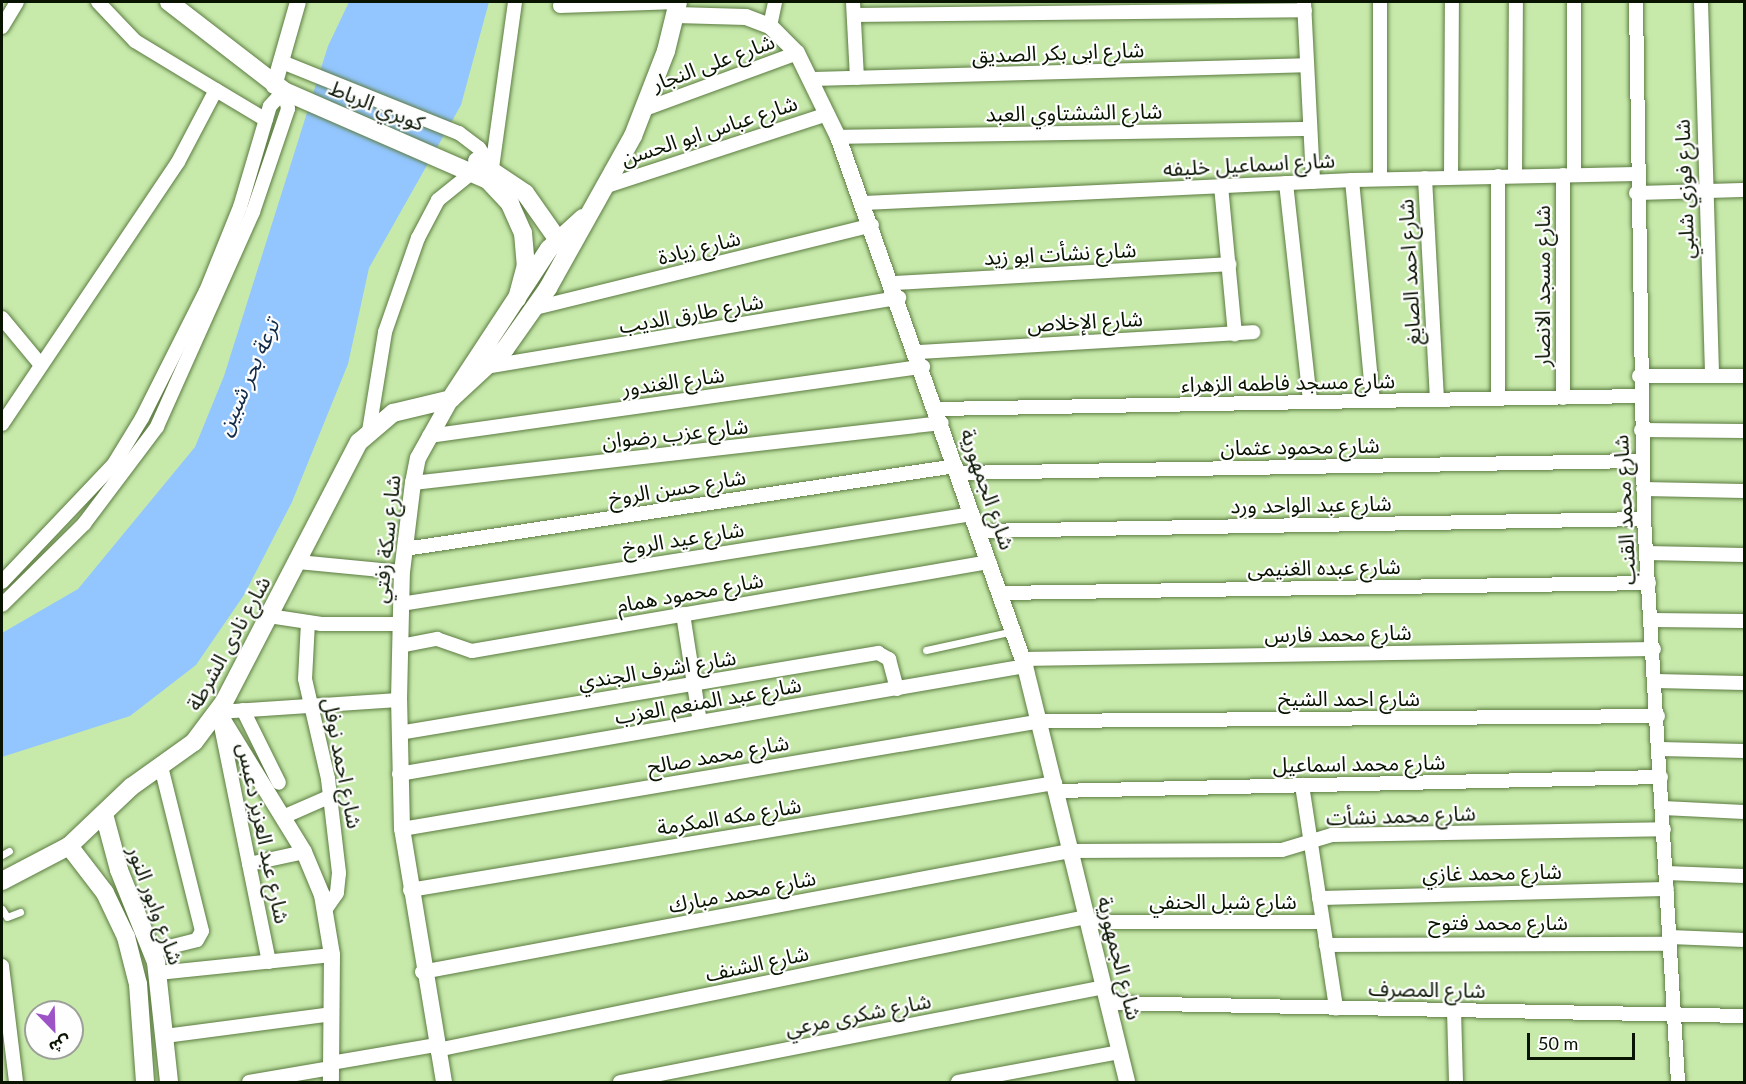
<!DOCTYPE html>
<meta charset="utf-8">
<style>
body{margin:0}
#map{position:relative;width:1746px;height:1084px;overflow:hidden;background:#c7eaab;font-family:Lato,"Noto Sans Arabic",sans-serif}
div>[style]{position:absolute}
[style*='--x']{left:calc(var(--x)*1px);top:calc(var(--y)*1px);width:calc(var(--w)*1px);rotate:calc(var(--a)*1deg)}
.water>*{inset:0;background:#93c6fe}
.roads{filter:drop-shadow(0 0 2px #5d7c42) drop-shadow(0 0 2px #5d7c42)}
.service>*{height:7px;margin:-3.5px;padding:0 3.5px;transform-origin:3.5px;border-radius:3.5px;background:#fff}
.minor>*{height:14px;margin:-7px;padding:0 7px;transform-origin:7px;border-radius:7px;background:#fff}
.tertiary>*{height:16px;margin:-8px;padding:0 8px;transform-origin:8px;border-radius:8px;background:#fff}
.secondary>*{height:18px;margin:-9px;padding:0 9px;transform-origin:9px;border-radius:9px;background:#fff}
span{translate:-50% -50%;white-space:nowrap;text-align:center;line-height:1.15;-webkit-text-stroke:4.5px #fefefe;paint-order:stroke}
.street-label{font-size:21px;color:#081300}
.water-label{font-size:22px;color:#112b47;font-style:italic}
.frame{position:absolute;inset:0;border:3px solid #081300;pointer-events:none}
.north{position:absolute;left:24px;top:1000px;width:60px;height:60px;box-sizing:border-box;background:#fefefe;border:2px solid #9ca098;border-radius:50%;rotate:157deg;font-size:16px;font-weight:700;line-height:24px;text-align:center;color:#081300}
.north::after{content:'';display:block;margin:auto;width:21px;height:27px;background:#9d53c6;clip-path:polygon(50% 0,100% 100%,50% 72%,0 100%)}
.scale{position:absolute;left:1527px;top:1033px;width:108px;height:27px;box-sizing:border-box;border:3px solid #081300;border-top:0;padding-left:8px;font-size:18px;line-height:21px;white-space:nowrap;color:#081300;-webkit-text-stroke:4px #fefefe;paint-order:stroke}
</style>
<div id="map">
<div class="water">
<i style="clip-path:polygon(349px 2px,489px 2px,461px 105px,369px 268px,348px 364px,292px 502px,244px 595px,196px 665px,130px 716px,2px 757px,2px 633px,78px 589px,195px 447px,224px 376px,328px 46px)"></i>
</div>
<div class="roads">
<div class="service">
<i style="--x:926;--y:650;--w:89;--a:-12.3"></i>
<i style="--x:2;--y:855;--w:8;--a:-30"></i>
<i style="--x:2;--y:909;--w:9;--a:58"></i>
<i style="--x:7;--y:917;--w:14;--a:-21"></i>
</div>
<div class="minor">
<i style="--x:98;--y:2;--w:54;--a:46.5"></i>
<i style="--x:135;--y:41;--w:95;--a:31.2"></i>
<i style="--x:853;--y:2;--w:76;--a:87"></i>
<i style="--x:1304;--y:2;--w:180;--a:87.1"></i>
<i style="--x:1636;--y:2;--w:517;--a:89.11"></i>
<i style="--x:1644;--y:519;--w:564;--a:86.54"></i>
<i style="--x:1701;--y:2;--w:374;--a:88.3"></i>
<i style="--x:560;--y:6;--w:118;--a:-1.9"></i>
<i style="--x:854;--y:15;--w:451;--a:-0.6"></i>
<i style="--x:770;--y:26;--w:25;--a:-78"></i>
<i style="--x:2;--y:27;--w:29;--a:-59"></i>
<i style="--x:282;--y:62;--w:191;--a:21.9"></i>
<i style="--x:459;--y:133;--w:25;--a:37"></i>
<i style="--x:479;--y:148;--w:24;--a:57"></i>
<i style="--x:811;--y:79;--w:496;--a:-1.6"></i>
<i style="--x:645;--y:109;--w:162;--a:-20.2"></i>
<i style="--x:838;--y:137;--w:472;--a:-1"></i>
<i style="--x:492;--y:168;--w:168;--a:-82.1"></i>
<i style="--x:1563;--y:175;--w:223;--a:90"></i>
<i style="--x:1574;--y:175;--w:173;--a:-90"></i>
<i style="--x:1515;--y:176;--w:174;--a:-89.7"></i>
<i style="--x:1451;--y:177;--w:175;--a:-89.7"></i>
<i style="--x:1425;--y:178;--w:222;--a:86.9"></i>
<i style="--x:1380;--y:179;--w:177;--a:-90"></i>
<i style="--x:1352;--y:180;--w:222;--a:84.6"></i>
<i style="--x:1286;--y:183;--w:220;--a:83.7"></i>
<i style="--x:1221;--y:186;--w:149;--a:84.6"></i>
<i style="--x:604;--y:187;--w:235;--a:-18.1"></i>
<i style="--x:1636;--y:193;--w:108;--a:-1.6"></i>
<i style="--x:864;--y:203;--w:489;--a:-2.7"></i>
<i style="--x:1352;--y:180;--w:284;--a:-1.2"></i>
<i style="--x:893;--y:283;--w:337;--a:-3.2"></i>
<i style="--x:535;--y:308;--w:347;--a:-13.8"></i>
<i style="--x:2;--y:318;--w:61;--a:50.3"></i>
<i style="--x:918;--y:352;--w:336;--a:-3.4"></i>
<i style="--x:491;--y:366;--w:414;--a:-9.5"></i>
<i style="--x:1639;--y:376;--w:105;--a:0"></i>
<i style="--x:1498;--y:399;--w:223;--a:-90"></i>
<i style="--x:937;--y:409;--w:703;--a:-1.06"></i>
<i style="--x:2;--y:424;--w:316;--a:-56.1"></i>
<i style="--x:178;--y:162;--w:81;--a:-62.2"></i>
<i style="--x:216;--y:90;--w:58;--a:31"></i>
<i style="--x:1641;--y:430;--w:103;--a:0.6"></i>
<i style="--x:369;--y:431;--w:100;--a:-80.8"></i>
<i style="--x:385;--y:332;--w:100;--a:-70.7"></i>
<i style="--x:418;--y:238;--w:43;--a:-62.2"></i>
<i style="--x:438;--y:200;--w:46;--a:-38.9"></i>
<i style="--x:429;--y:436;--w:499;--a:-8"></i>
<i style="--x:958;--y:473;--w:684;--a:-1.01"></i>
<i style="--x:413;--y:483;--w:532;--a:-6.47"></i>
<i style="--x:1643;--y:489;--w:101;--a:1.1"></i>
<i style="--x:978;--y:531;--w:666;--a:-1.03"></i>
<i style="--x:405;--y:549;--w:557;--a:-8.57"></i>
<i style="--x:1646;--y:553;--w:98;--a:1.2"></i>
<i style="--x:298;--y:562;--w:104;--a:5.5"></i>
<i style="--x:2;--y:582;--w:163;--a:-46.5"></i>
<i style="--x:114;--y:464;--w:54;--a:-58.7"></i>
<i style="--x:142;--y:418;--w:142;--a:-63.3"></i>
<i style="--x:206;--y:291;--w:91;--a:-68"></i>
<i style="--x:240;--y:207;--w:105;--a:-73.5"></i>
<i style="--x:270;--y:106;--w:21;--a:-47"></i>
<i style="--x:284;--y:91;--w:18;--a:77"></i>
<i style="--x:288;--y:109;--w:109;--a:108.8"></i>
<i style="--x:253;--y:212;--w:235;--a:114.1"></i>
<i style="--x:157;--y:427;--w:121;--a:127"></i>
<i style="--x:84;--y:524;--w:115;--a:135.4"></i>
<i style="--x:999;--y:593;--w:650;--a:-0.88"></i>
<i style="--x:401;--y:604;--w:578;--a:-8.96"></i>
<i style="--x:683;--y:614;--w:109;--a:81.1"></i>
<i style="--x:269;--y:616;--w:53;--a:8.7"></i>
<i style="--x:321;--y:624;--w:79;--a:0"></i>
<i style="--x:1652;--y:620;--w:92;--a:0.6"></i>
<i style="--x:308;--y:622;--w:57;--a:93"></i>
<i style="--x:305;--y:679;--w:103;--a:77"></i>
<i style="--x:328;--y:779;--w:95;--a:83.3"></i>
<i style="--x:339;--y:873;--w:20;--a:96"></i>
<i style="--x:337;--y:893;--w:19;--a:125"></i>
<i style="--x:400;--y:646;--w:38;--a:-11"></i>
<i style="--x:437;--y:639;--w:37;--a:19"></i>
<i style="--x:472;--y:651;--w:525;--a:-9.77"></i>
<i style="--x:1022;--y:659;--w:632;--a:-0.91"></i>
<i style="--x:1656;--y:681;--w:88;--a:1.3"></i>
<i style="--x:243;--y:710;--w:81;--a:63.7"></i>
<i style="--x:399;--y:733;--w:486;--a:-9.5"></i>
<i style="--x:878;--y:653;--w:13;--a:29"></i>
<i style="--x:889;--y:659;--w:31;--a:75"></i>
<i style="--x:1660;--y:749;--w:84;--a:1.4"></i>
<i style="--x:399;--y:774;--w:635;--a:-9.79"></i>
<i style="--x:1302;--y:785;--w:226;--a:81.3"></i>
<i style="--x:1057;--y:791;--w:604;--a:-1.33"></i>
<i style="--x:1663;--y:808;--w:81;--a:2.8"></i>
<i style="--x:283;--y:817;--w:52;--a:-23.6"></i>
<i style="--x:402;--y:829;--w:648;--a:-9.59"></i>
<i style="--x:1041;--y:721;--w:617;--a:-0.46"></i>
<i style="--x:249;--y:864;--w:56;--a:-12.3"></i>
<i style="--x:1666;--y:873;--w:78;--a:2.2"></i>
<i style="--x:410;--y:890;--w:654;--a:-9.42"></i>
<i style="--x:1319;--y:898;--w:348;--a:-1.5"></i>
<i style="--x:1088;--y:922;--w:234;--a:0"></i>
<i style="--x:1670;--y:937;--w:74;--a:2.3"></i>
<i style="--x:1326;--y:945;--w:344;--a:-0.2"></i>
<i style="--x:153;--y:951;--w:45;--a:-14"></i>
<i style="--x:197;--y:940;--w:10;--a:-61"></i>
<i style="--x:202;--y:931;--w:169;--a:-104"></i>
<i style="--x:269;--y:962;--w:255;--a:-101.5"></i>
<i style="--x:218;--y:712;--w:181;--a:-3.8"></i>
<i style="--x:2;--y:966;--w:117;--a:83.1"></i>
<i style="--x:422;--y:972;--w:659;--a:-10.58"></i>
<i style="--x:1070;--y:851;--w:212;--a:-0.3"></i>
<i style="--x:1282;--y:850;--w:52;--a:-16.7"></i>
<i style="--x:1332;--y:835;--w:332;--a:-1"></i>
<i style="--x:158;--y:973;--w:175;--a:-5.9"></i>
<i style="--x:1108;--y:1003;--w:636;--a:1.17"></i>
<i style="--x:1454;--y:1010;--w:72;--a:88.4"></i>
<i style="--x:165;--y:1036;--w:167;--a:-7.5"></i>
<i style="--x:437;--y:1050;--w:662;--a:-11.58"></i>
<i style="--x:331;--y:1063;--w:107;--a:-9.7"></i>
<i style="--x:249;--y:1082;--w:83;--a:-9.7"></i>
<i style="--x:620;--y:1082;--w:493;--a:-11.1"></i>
<i style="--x:958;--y:1082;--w:165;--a:-10.5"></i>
</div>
<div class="tertiary">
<i style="--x:676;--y:15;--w:70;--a:1.6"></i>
<i style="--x:746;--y:17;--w:26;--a:21"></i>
<i style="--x:770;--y:26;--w:38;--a:45"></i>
<i style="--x:797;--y:53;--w:93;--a:64"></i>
<i style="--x:838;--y:137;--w:561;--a:70.53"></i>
<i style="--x:1025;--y:666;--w:428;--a:76.2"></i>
<i style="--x:274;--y:86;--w:87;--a:-74.1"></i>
<i style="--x:218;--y:712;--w:164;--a:58.4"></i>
<i style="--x:304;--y:852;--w:47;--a:67.3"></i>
<i style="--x:322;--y:895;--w:61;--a:80.5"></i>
<i style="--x:332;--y:955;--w:127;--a:90.5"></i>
<i style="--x:444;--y:1082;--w:256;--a:-99.4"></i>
<i style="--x:402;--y:829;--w:129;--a:-91.3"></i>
<i style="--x:399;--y:700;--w:128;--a:-88.7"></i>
<i style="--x:402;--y:572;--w:90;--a:-83"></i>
<i style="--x:413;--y:483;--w:25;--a:-79"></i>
<i style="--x:418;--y:458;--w:68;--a:-60.8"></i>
</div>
<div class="secondary">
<i style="--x:169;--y:2;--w:145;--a:37.7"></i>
<i style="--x:284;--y:91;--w:223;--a:23.6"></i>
<i style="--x:488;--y:180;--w:33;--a:47"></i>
<i style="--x:510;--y:204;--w:32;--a:66"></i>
<i style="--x:523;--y:233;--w:32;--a:85"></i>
<i style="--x:526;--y:265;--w:35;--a:105"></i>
<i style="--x:477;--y:161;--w:58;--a:33.7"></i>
<i style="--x:525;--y:193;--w:66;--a:54.9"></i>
<i style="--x:453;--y:395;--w:175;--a:-56.7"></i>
<i style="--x:549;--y:249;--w:46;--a:-42.4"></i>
<i style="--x:104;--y:814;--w:58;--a:75"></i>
<i style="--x:119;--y:870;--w:99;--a:68.1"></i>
<i style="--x:156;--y:962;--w:121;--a:83.8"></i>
<i style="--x:69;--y:846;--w:59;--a:52.5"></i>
<i style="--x:105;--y:893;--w:49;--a:64.5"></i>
<i style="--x:126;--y:937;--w:49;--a:75.7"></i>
<i style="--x:138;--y:984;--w:98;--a:85.9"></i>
<i style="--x:2;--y:881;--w:76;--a:-27.6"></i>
<i style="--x:69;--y:846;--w:86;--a:-43.6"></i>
<i style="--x:131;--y:787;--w:77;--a:-35.5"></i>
<i style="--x:194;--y:742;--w:50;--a:-53.1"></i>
<i style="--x:224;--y:702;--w:293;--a:-62.6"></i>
<i style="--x:359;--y:442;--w:45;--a:-40.5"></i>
<i style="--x:393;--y:413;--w:60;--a:-13.6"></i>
<i style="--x:451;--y:399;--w:74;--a:-42.8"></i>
<i style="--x:505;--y:349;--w:75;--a:-54.8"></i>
<i style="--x:548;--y:288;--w:174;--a:-60.8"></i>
<i style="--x:633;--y:136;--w:91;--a:-68.8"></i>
<i style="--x:666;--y:51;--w:50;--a:-76.2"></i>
</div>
</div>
<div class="street-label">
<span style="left:1058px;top:52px;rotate:-2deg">شارع ابى بكر الصديق</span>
<span style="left:713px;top:62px;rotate:-20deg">شارع على النجار</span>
<span style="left:377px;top:105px;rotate:22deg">كوبري الرباط</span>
<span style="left:1074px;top:112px;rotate:-1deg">شارع الششتاوي العبد</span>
<span style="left:709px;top:130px;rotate:-18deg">شارع عباس ابو الحسن</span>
<span style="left:1249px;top:164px;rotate:-3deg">شارع اسماعيل خليفه</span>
<span style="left:1684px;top:189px;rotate:-92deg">شارع فوزي شلبي</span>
<span style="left:699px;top:247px;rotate:-14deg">شارع زيادة</span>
<span style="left:1060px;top:253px;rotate:-3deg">شارع نشأت ابو زيد</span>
<span style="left:1409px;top:272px;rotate:-93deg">شارع احمد الصايغ</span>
<span style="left:1542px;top:286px;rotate:-90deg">شارع مسجد الانصار</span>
<span style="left:691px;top:313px;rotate:-10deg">شارع طارق الديب</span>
<span style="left:1085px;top:321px;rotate:-3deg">شارع الإخلاص</span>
<span style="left:673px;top:381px;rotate:-8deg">شارع الغندور</span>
<span style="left:1288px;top:382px;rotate:-1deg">شارع مسجد فاطمه الزهراء</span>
<span style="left:675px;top:433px;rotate:-6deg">شارع عزب رضوان</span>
<span style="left:1300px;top:446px;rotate:-1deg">شارع محمود عثمان</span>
<span style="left:677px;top:487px;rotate:-9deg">شارع حسن الروخ</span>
<span style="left:988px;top:489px;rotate:71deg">شارع الجمهورية</span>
<span style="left:1311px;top:504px;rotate:-1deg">شارع عبد الواحد ورد</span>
<span style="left:1624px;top:510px;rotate:-93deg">شارع محمد القنب</span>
<span style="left:683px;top:538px;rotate:-9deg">شارع عيد الروخ</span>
<span style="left:386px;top:539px;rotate:-84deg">شارع سكة زفتي</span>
<span style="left:1324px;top:567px;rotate:-1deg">شارع عبده الغنيمى</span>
<span style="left:690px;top:592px;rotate:-10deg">شارع محمود همام</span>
<span style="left:1338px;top:633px;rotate:-1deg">شارع محمد فارس</span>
<span style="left:228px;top:643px;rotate:-61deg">شارع نادى الشرطة</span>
<span style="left:657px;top:669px;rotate:-9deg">شارع اشرف الجندي</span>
<span style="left:1349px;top:698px">شارع احمد الشيخ</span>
<span style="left:708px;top:700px;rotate:-10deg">شارع عبد المنعم العزب</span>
<span style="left:718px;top:754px;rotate:-10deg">شارع محمد صالح</span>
<span style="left:343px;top:763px;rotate:79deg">شارع احمد نوفل</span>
<span style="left:1359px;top:763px;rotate:-1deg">شارع محمد اسماعيل</span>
<span style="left:1401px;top:815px;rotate:-2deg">شارع محمد نشأت</span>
<span style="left:729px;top:816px;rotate:-9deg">شارع مكه المكرمة</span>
<span style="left:264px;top:833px;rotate:78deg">شارع عبد العزيز دعبس</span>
<span style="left:1492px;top:872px;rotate:-1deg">شارع محمد غازي</span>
<span style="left:742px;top:891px;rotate:-11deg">شارع محمد مبارك</span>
<span style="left:1223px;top:901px">شارع شبل الحنفي</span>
<span style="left:156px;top:905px;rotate:70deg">شارع وابور النور</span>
<span style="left:1498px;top:922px">شارع محمد فتوح</span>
<span style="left:1120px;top:958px;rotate:76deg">شارع الجمهورية</span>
<span style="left:757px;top:963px;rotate:-12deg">شارع الشنف</span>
<span style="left:1427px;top:989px;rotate:1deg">شارع المصرف</span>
<span style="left:858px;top:1014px;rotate:-11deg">شارع شكرى مرعي</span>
</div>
<div class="water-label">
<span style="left:247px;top:377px;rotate:-66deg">ترعة بحر شبين</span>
</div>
<div class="frame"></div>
<div class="north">ش</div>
<div class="scale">50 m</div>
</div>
